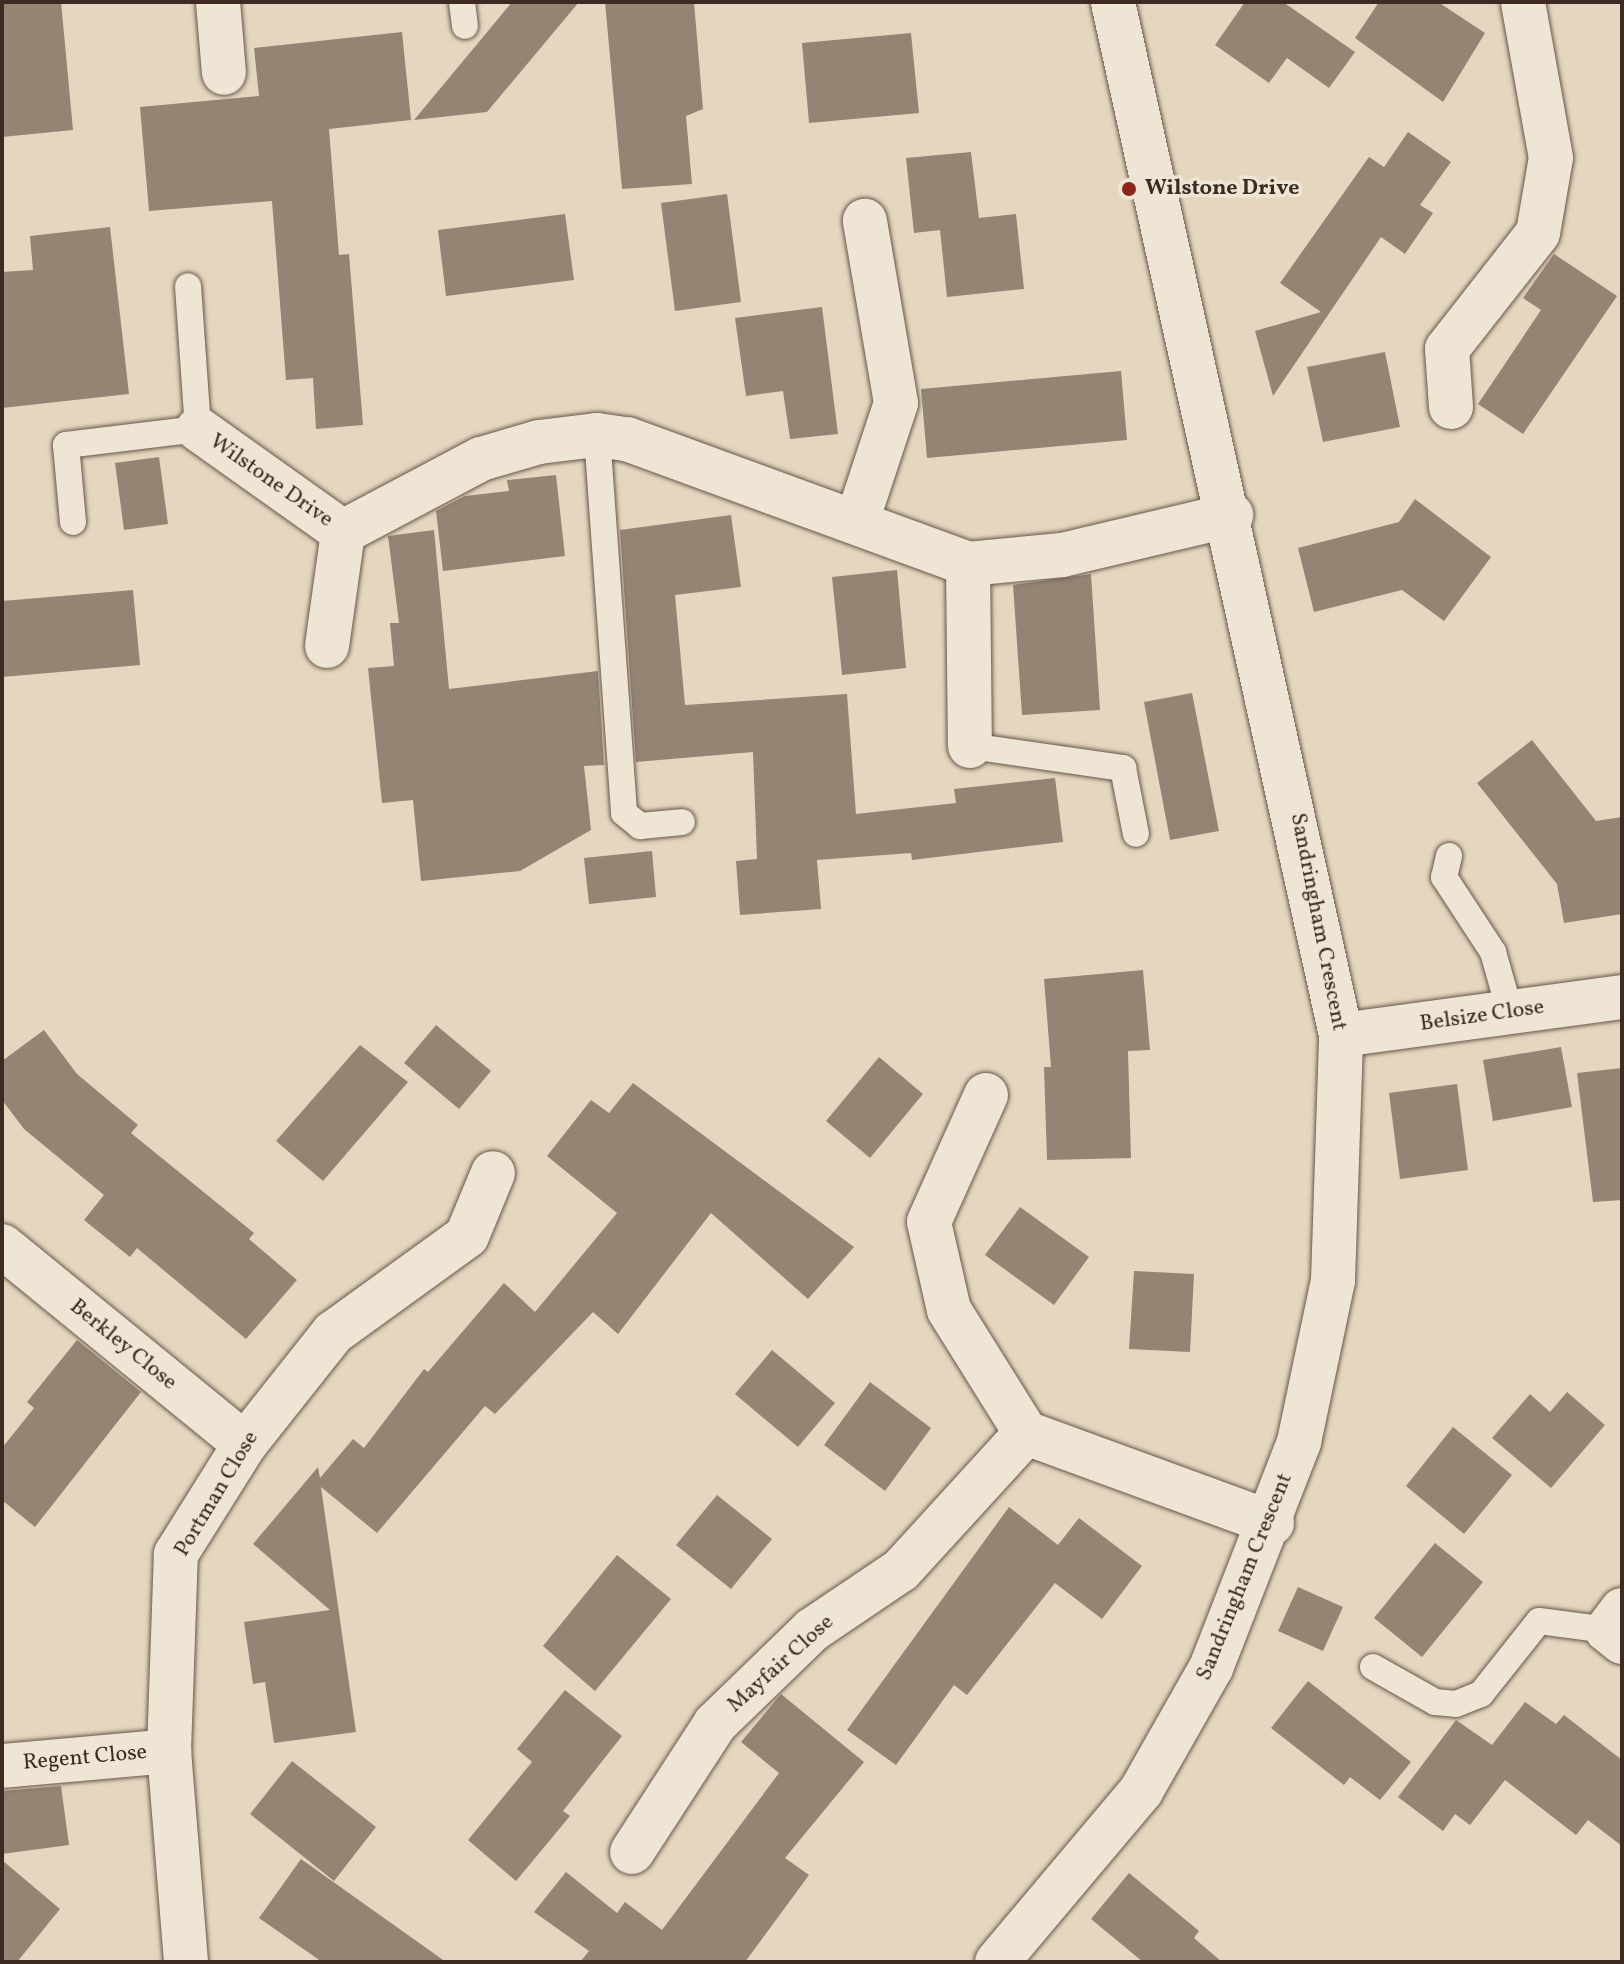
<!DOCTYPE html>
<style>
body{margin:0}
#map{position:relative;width:1624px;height:1964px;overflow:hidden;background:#e5d7bf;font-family:Vollkorn,serif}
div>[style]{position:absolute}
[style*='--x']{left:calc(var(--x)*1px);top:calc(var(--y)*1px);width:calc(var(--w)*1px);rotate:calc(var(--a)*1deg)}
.building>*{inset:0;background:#948474}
.roads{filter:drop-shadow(0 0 2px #67564a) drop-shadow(0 0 2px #67564a)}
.service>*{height:26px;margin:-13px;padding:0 13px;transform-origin:13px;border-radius:13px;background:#eee5d5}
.minor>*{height:44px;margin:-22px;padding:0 22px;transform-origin:22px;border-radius:22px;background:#eee5d5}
.tertiary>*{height:44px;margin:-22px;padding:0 22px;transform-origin:22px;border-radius:22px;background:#eee5d5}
.dots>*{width:22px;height:22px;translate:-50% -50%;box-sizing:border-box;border:4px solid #eee5d5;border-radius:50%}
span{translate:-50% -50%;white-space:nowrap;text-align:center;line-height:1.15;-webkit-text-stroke:7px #eee5d5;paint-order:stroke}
.poi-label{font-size:22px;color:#3d2b23;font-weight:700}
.left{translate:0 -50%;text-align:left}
.street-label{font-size:22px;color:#3d2b23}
.frame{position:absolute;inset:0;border:4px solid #3d2b23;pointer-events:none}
</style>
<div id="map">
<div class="building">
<i style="clip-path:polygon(2px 2px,61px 2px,73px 130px,2px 137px)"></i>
<i style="clip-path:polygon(512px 2px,579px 2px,487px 112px,414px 120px)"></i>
<i style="clip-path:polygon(605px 2px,694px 2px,703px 109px,686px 116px,692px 184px,622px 189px)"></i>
<i style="clip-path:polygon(1245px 2px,1283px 2px,1355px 52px,1329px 88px,1287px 58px,1269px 83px,1215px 45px)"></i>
<i style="clip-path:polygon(1379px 2px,1438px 2px,1485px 33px,1443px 102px,1355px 38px)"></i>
<i style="clip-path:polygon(402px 32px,411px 120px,329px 129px,339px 255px,349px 254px,363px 425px,316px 429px,313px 378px,286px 380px,272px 201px,149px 211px,140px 107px,259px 96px,254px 48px)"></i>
<i style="clip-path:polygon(911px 33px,919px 113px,809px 123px,802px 43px)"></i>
<i style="clip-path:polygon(1408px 132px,1451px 162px,1420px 205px,1433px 213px,1405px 254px,1381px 237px,1273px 396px,1255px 331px,1321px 312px,1280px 283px,1369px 157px,1384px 167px)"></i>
<i style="clip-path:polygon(971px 152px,979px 218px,1016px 214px,1024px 289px,947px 297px,940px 230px,914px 233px,906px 158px)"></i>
<i style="clip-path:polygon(727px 194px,741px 302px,675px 311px,661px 203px)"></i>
<i style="clip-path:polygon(565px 214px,574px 280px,446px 296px,438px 230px)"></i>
<i style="clip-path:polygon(110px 227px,129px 394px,2px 408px,2px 272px,33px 270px,30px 236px)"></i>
<i style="clip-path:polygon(1554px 254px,1617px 296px,1523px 434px,1478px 404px,1541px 310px,1523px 298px)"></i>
<i style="clip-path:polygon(822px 307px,838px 434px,790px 439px,783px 391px,746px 396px,735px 318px)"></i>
<i style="clip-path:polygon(1385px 352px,1400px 427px,1323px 442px,1307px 367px)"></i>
<i style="clip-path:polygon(1121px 371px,1127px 440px,927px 458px,921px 389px)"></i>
<i style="clip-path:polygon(159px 457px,168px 524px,124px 530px,115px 463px)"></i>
<i style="clip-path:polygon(556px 475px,565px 556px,443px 571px,436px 511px,465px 496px,509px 491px,507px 480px)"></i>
<i style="clip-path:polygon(1415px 499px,1491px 557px,1444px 621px,1402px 590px,1314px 612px,1298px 548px,1399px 522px)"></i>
<i style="clip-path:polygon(731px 515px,741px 587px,675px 595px,685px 705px,847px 694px,856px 814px,956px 803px,954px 789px,1055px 778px,1063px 842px,912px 860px,911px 853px,817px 860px,821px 909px,740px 915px,736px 861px,757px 859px,753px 752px,636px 762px,620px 530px)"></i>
<i style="clip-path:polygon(434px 530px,449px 689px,598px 671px,604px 765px,584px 766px,591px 830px,520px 871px,421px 881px,413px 800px,382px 803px,368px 668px,394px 666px,390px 623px,399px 623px,388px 536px)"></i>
<i style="clip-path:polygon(897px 570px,906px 668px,842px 675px,832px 577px)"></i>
<i style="clip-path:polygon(1091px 574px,1100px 710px,1022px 715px,1013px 585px)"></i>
<i style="clip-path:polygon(133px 590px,140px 665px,2px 677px,2px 601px)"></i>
<i style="clip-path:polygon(1192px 693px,1219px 831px,1170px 840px,1144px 702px)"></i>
<i style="clip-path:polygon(1532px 740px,1596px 821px,1622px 817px,1622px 914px,1564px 923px,1557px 884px,1477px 783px)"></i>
<i style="clip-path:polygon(652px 851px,656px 897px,589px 904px,584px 858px)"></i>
<i style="clip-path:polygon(1143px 970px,1150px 1050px,1128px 1051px,1131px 1158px,1047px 1160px,1044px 1067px,1051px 1067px,1044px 979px)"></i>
<i style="clip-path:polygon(436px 1025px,491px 1071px,459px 1109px,404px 1063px)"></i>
<i style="clip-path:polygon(44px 1030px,77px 1074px,138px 1125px,131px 1133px,254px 1233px,249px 1239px,297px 1280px,246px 1339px,137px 1248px,130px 1257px,84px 1220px,104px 1195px,24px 1129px,2px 1100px,2px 1061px)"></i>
<i style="clip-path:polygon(360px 1045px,408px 1082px,323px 1181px,276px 1141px)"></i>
<i style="clip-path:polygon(1561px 1047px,1572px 1107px,1493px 1121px,1483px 1060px)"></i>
<i style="clip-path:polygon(879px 1057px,923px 1094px,870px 1158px,826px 1121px)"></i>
<i style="clip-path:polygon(1622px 1068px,1622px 1200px,1593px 1202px,1577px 1073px)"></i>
<i style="clip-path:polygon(633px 1083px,854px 1247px,808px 1299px,711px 1213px,618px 1334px,593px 1312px,495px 1414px,485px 1406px,377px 1533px,321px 1487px,356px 1732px,274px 1743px,265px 1682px,253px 1684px,244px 1622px,330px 1610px,253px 1544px,318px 1467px,320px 1478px,353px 1439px,364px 1448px,424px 1369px,428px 1372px,504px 1283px,535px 1312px,617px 1213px,547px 1156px,591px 1100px,609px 1113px)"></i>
<i style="clip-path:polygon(1457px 1084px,1468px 1170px,1400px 1179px,1389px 1093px)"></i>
<i style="clip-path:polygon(1020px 1207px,1089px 1257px,1054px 1305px,985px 1255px)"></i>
<i style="clip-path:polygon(1134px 1271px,1194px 1274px,1190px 1352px,1129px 1349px)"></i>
<i style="clip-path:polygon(77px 1340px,141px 1392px,35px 1527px,2px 1500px,2px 1448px,34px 1408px,27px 1402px)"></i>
<i style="clip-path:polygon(772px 1350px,835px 1403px,798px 1447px,735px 1394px)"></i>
<i style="clip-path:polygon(870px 1382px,931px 1428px,885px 1491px,824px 1445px)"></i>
<i style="clip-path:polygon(1567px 1392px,1605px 1425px,1551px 1488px,1492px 1438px,1530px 1394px,1550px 1412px)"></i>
<i style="clip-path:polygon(1453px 1427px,1512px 1475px,1464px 1534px,1406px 1486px)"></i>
<i style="clip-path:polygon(717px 1495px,772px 1539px,731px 1589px,676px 1545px)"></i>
<i style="clip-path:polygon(1009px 1507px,1058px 1545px,1079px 1518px,1142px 1566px,1102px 1619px,1055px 1583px,967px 1695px,954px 1685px,896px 1765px,847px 1730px)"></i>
<i style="clip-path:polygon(1435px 1543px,1483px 1582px,1422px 1657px,1374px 1618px)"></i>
<i style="clip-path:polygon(617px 1555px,671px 1599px,595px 1691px,543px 1646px)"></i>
<i style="clip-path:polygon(1298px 1587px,1343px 1607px,1323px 1651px,1278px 1631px)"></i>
<i style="clip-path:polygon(1308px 1681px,1411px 1762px,1380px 1800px,1350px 1777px,1344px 1785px,1271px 1728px)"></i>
<i style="clip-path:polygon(565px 1690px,622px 1736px,563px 1811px,570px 1816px,516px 1881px,468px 1840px,532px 1762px,517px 1749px)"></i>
<i style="clip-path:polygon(781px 1694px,864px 1762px,785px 1858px,809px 1875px,745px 1962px,580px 1962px,589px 1951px,534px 1912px,566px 1872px,617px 1913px,625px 1902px,662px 1930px,779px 1773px,741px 1742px)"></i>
<i style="clip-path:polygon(1525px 1702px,1556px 1724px,1564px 1715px,1622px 1760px,1622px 1846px,1588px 1820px,1576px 1835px,1505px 1780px,1470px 1825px,1455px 1814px,1443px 1831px,1398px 1797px,1456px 1720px,1492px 1745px)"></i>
<i style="clip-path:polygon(292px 1761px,376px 1827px,334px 1881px,250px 1814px)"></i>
<i style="clip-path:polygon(61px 1786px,69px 1845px,2px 1854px,2px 1791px)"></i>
<i style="clip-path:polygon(301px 1859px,446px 1962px,322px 1962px,259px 1918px)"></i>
<i style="clip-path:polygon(2px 1860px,60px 1909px,17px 1962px,2px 1962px)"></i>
<i style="clip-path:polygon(1129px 1873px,1199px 1931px,1194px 1938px,1222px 1962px,1143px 1962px,1091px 1919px)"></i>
</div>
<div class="roads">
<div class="service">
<i style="--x:462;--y:2;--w:24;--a:83"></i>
<i style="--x:597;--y:435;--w:379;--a:85.9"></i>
<i style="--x:624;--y:813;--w:21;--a:39"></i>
<i style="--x:640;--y:826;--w:42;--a:-5.4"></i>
<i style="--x:73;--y:522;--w:77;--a:-95.2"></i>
<i style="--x:66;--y:445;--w:133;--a:-6.9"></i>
<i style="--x:198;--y:429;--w:143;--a:-94"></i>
<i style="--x:970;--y:746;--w:155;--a:8.2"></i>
<i style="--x:1123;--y:768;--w:67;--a:78.9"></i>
<i style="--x:1449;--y:856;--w:22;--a:103"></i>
<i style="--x:1444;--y:877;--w:90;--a:56.8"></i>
<i style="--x:1493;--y:952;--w:62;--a:74.2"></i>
<i style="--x:1373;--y:1667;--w:71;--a:29.4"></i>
<i style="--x:1435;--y:1702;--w:21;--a:5"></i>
<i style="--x:1456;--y:1704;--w:27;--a:-22"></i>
<i style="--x:1481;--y:1694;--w:93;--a:-51.5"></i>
<i style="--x:1539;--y:1621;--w:69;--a:7.5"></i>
</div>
<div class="minor">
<i style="--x:218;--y:2;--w:71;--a:85.2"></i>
<i style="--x:1451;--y:407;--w:58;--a:-93.9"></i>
<i style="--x:1447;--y:349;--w:147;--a:-51.9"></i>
<i style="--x:1538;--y:233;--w:76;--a:-80.2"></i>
<i style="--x:1551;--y:158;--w:158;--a:-100.2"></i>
<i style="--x:198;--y:429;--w:178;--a:35.4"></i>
<i style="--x:857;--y:521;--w:124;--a:-71.7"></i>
<i style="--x:896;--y:403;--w:185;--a:-99.7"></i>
<i style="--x:968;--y:564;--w:182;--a:89.4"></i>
<i style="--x:327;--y:646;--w:115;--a:-82"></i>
<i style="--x:343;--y:532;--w:156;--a:-27.9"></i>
<i style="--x:481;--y:459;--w:60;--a:-16.3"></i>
<i style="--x:539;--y:442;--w:58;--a:-6.9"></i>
<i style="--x:597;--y:435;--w:30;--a:8"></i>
<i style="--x:627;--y:439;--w:363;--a:20.1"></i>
<i style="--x:968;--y:564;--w:94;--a:-5.5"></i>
<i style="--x:1062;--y:555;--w:174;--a:-13.3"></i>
<i style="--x:1341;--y:1035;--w:284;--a:-7.7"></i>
<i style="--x:986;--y:1095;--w:139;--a:114.2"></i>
<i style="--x:929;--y:1222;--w:90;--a:77.2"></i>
<i style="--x:949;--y:1310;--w:145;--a:58"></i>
<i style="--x:1026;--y:1433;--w:262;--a:20.1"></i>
<i style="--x:2;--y:1246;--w:313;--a:39.2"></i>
<i style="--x:1622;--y:1610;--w:25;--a:127"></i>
<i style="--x:1607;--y:1630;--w:19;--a:39"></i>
<i style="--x:2;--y:1766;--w:168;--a:-5.1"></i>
<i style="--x:632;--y:1852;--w:153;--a:-57"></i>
<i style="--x:715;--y:1724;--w:135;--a:-44.1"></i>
<i style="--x:812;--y:1630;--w:107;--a:-34"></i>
<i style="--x:901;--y:1570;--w:185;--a:-47.6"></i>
<i style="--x:186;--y:1962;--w:212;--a:-94.6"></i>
<i style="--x:169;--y:1751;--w:197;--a:-88"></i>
<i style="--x:176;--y:1554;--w:130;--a:-57.9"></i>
<i style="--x:245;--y:1444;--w:142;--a:-51.6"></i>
<i style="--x:333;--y:1333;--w:165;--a:-35.9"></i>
<i style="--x:467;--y:1236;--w:68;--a:-67.6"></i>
</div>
<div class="tertiary">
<i style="--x:997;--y:1962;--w:224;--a:-49.9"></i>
<i style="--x:1141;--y:1791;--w:142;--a:-60.4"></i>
<i style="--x:1211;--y:1668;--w:243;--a:-68.7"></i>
<i style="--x:1299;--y:1442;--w:165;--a:-78.1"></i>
<i style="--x:1333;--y:1281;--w:246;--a:-88.1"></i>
<i style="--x:1341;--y:1035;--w:1058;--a:-102.45"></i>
</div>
</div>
<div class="dots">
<i style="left:1129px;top:189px;background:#8f2418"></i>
</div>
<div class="poi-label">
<span class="left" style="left:1145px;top:189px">Wilstone Drive</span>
</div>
<div class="street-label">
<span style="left:271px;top:481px;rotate:35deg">Wilstone Drive</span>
<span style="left:1318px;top:922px;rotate:79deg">Sandringham Crescent</span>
<span style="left:1482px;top:1016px;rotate:-8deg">Belsize Close</span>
<span style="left:123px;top:1345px;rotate:39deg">Berkley Close</span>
<span style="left:217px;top:1494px;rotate:-59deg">Portman Close</span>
<span style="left:1245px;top:1577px;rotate:-68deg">Sandringham Crescent</span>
<span style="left:781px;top:1664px;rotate:-42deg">Mayfair Close</span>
<span style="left:85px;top:1758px;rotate:-5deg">Regent Close</span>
</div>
<div class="frame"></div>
</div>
